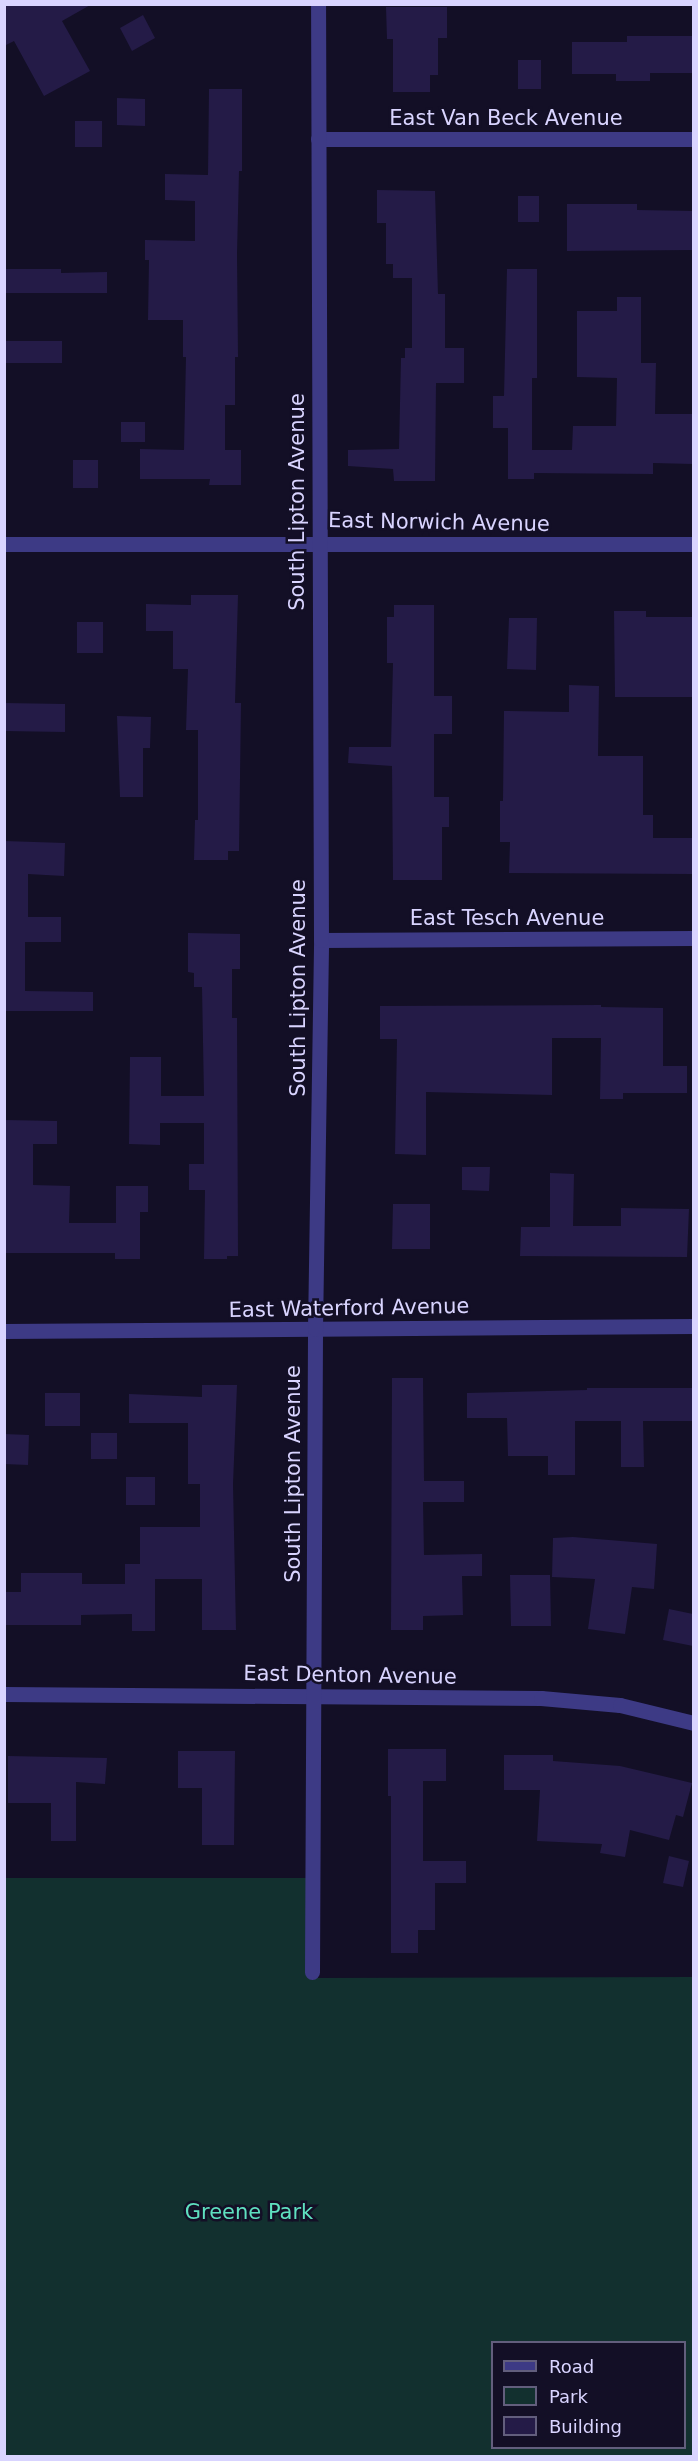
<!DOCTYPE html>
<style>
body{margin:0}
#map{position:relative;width:698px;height:2461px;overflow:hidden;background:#130f26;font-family:"DejaVu Sans",sans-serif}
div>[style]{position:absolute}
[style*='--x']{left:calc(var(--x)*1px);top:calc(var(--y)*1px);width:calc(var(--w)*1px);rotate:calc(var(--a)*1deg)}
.green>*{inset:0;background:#12302f}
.building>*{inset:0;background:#241b47}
.street>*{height:15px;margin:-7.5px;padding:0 7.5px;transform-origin:7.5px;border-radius:7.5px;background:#3d3a85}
span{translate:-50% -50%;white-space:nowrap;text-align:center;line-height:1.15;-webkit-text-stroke:5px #130f26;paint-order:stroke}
.street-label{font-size:21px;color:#d9d4ff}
.park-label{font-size:21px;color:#5fe0c0}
.frame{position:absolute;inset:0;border:6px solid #d9d4ff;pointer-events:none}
.legend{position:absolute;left:491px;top:2341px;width:195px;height:108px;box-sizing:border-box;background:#130f26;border:2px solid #625e7d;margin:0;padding:8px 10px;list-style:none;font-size:18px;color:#d9d4ff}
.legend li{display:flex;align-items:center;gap:12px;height:30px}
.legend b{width:30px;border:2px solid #625e7d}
</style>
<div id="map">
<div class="green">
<i style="clip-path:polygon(evenodd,5px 1878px,316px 1878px,316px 1978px,693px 1977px,693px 2456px,5px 2456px,5px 1878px,492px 2342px,684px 2342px,684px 2448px,492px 2448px,492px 2342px)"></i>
</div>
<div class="building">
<i style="clip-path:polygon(4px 4px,92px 4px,62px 21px,90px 71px,44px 96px,14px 41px,4px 46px)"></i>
<i style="clip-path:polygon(386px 7px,447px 7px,447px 38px,438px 38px,438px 75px,430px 75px,430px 92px,393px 92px,393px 39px,387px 39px)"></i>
<i style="clip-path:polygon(143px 15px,155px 38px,132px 51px,120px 28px)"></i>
<i style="clip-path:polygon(627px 36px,693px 36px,693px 73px,650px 73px,650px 81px,616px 81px,616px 74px,572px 74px,572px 42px,627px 42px)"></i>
<i style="clip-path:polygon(518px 60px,541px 60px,541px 89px,518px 89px)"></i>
<i style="clip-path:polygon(209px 89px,242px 89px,242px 171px,239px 171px,237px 254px,238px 357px,235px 357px,235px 405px,225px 405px,225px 450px,241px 450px,241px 485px,209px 485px,210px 479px,140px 479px,140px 449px,184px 450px,186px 357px,183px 357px,183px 320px,148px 320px,149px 260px,145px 260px,145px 240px,195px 241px,195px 201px,165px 200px,165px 174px,208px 175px)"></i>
<i style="clip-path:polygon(117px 98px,145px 99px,145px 126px,117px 125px)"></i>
<i style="clip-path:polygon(75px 121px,102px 121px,102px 147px,75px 147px)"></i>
<i style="clip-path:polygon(377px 190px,435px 191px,438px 294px,445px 294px,445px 348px,464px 348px,464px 383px,436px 383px,435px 481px,394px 481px,393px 469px,348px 466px,348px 450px,399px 449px,401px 358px,405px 358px,405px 348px,412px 348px,412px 278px,393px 278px,393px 264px,386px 264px,386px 223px,377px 223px)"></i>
<i style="clip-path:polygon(518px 196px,539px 196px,539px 222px,518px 222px)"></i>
<i style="clip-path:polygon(567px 204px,637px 204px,637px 210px,693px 211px,693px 250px,567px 251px)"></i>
<i style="clip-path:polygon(4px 269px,61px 269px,61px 273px,107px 272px,107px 293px,4px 293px)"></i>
<i style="clip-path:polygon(507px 269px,537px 269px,537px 378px,532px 378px,532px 450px,572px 450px,573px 426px,616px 426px,617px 378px,577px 377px,577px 311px,617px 311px,617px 297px,641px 297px,641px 363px,656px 363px,655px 414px,693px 414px,693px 464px,653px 463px,653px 474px,534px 473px,534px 479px,508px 479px,508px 428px,493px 428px,493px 396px,504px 396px)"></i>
<i style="clip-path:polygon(4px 341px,62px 341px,62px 363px,4px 363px)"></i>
<i style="clip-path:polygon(121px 422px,145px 422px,145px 442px,121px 442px)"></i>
<i style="clip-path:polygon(73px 460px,98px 460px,98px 488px,73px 488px)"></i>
<i style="clip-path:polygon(191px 595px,238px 595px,235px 703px,241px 703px,239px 851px,228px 851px,228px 860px,194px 860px,195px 820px,198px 820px,198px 730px,186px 730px,188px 669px,173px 669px,173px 631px,146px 631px,146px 604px,191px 605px)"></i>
<i style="clip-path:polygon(394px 605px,434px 605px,434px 696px,452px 696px,452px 734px,434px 734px,434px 797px,449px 797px,449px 827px,442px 827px,442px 880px,393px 880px,392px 766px,348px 763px,349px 747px,391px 747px,393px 663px,387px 663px,387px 617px,394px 617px)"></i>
<i style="clip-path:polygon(614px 611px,646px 611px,646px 617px,693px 617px,693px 697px,615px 697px)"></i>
<i style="clip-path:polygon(509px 618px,537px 618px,536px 670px,507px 669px)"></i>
<i style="clip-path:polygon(77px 622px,103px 622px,103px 653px,77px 653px)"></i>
<i style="clip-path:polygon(569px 685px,599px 686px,598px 756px,643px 756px,643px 815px,653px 815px,653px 838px,693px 838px,693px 874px,509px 873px,510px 842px,500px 842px,500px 801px,503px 801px,504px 711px,569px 712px)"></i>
<i style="clip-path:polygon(4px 703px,65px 704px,65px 732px,4px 731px)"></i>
<i style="clip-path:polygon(117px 716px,151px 717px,150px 748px,143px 748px,143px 797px,120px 797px)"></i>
<i style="clip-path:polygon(4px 841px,65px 843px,64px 876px,28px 874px,28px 917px,61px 917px,61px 942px,25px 942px,25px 991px,93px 992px,93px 1011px,4px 1011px)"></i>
<i style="clip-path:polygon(188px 933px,240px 934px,240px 969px,232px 969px,232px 1018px,237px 1018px,238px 1256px,227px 1256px,227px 1259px,204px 1259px,205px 1190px,189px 1190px,189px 1164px,204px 1164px,204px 1123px,160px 1123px,160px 1145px,129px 1144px,130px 1057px,161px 1057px,161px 1096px,204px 1096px,202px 987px,194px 987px,194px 973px,188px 972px)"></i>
<i style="clip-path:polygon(601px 1005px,601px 1007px,663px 1008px,663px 1066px,687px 1066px,687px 1093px,623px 1093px,623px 1099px,600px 1099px,601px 1038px,552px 1038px,552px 1095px,426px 1092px,426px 1155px,395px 1154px,397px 1039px,380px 1039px,380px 1006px)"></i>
<i style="clip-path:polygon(4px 1120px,57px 1121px,57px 1144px,33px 1144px,33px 1185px,70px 1186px,69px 1223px,116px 1223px,116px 1186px,148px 1186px,148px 1212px,140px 1212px,140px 1259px,115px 1259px,115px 1253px,4px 1253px)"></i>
<i style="clip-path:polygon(462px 1167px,490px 1167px,489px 1191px,462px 1190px)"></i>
<i style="clip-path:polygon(550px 1173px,574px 1174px,573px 1226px,621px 1226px,621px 1208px,689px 1209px,687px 1257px,520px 1256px,521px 1227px,550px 1227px)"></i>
<i style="clip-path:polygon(393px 1204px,430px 1204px,430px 1249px,392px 1249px)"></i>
<i style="clip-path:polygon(392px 1378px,423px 1378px,424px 1481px,464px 1481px,464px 1502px,423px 1502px,424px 1555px,482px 1554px,482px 1576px,462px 1576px,463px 1615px,423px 1616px,423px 1630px,391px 1630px)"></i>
<i style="clip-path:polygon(202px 1385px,237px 1385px,233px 1484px,236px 1630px,202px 1630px,202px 1579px,155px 1579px,155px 1631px,132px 1631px,132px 1614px,81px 1615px,81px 1625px,4px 1625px,4px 1592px,21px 1592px,21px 1573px,82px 1573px,82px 1584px,125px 1584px,125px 1564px,140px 1564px,140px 1527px,200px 1527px,200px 1484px,188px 1484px,188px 1423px,129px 1423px,129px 1394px,202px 1397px)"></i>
<i style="clip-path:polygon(587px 1388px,693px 1388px,693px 1421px,643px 1421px,644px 1467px,621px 1467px,621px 1421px,575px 1421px,575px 1475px,548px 1475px,548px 1456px,508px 1456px,507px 1418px,467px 1418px,467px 1393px,587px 1390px)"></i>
<i style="clip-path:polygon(45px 1393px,80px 1393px,80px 1426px,45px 1426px)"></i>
<i style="clip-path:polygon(91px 1433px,117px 1433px,117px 1459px,91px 1459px)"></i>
<i style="clip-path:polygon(4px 1434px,29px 1435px,28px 1465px,4px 1464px)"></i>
<i style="clip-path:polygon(126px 1477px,155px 1477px,155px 1505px,126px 1505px)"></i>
<i style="clip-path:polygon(573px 1537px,657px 1544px,654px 1589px,632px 1587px,625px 1634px,588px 1629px,595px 1579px,552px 1577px,553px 1538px)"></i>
<i style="clip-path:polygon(510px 1575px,550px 1575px,551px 1626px,511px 1626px)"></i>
<i style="clip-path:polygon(669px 1609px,693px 1614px,693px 1646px,663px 1640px)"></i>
<i style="clip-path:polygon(388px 1749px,446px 1749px,446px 1781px,423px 1781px,423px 1861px,466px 1861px,466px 1883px,435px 1883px,435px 1930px,418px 1930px,418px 1953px,391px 1953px,391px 1796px,388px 1796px)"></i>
<i style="clip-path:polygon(178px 1751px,235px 1751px,234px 1845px,202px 1845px,202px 1788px,178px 1788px)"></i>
<i style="clip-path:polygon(504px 1755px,553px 1755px,553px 1761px,620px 1766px,692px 1783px,683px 1817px,676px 1815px,669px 1840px,630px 1830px,625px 1857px,600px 1853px,602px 1844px,537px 1841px,540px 1790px,504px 1790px)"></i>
<i style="clip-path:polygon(8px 1756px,107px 1758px,105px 1784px,76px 1782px,76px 1841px,51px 1841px,51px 1803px,8px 1803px)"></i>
<i style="clip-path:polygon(669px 1856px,689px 1861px,683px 1887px,663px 1883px)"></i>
</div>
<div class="street">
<i style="--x:318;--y:139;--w:376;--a:0"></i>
<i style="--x:4;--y:544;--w:690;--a:0"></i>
<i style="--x:321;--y:940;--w:373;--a:-0.3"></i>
<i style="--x:4;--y:1331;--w:690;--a:-0.42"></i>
<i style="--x:4;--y:1694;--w:537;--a:0.43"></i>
<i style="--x:541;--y:1698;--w:79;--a:5.1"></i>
<i style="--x:620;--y:1705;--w:76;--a:13.7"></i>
<i style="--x:312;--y:1972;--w:643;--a:-89.73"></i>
<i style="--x:315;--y:1329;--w:389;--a:-89.1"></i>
<i style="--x:321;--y:940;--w:936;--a:-90.18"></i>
</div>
<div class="street-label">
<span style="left:506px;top:118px">East Van Beck Avenue</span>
<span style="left:297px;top:502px;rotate:-90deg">South Lipton Avenue</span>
<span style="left:439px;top:522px;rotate:1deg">East Norwich Avenue</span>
<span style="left:507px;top:918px">East Tesch Avenue</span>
<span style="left:298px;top:988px;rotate:-90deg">South Lipton Avenue</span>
<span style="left:349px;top:1308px;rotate:-1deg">East Waterford Avenue</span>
<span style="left:293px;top:1474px;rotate:-90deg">South Lipton Avenue</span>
<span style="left:350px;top:1675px;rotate:1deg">East Denton Avenue</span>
</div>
<div class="park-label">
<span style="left:249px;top:2212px">Greene Park</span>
</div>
<div class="frame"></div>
<ul class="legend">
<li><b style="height:8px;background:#3d3a85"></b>Road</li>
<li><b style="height:16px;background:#12302f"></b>Park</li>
<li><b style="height:16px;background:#241b47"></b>Building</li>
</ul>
</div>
